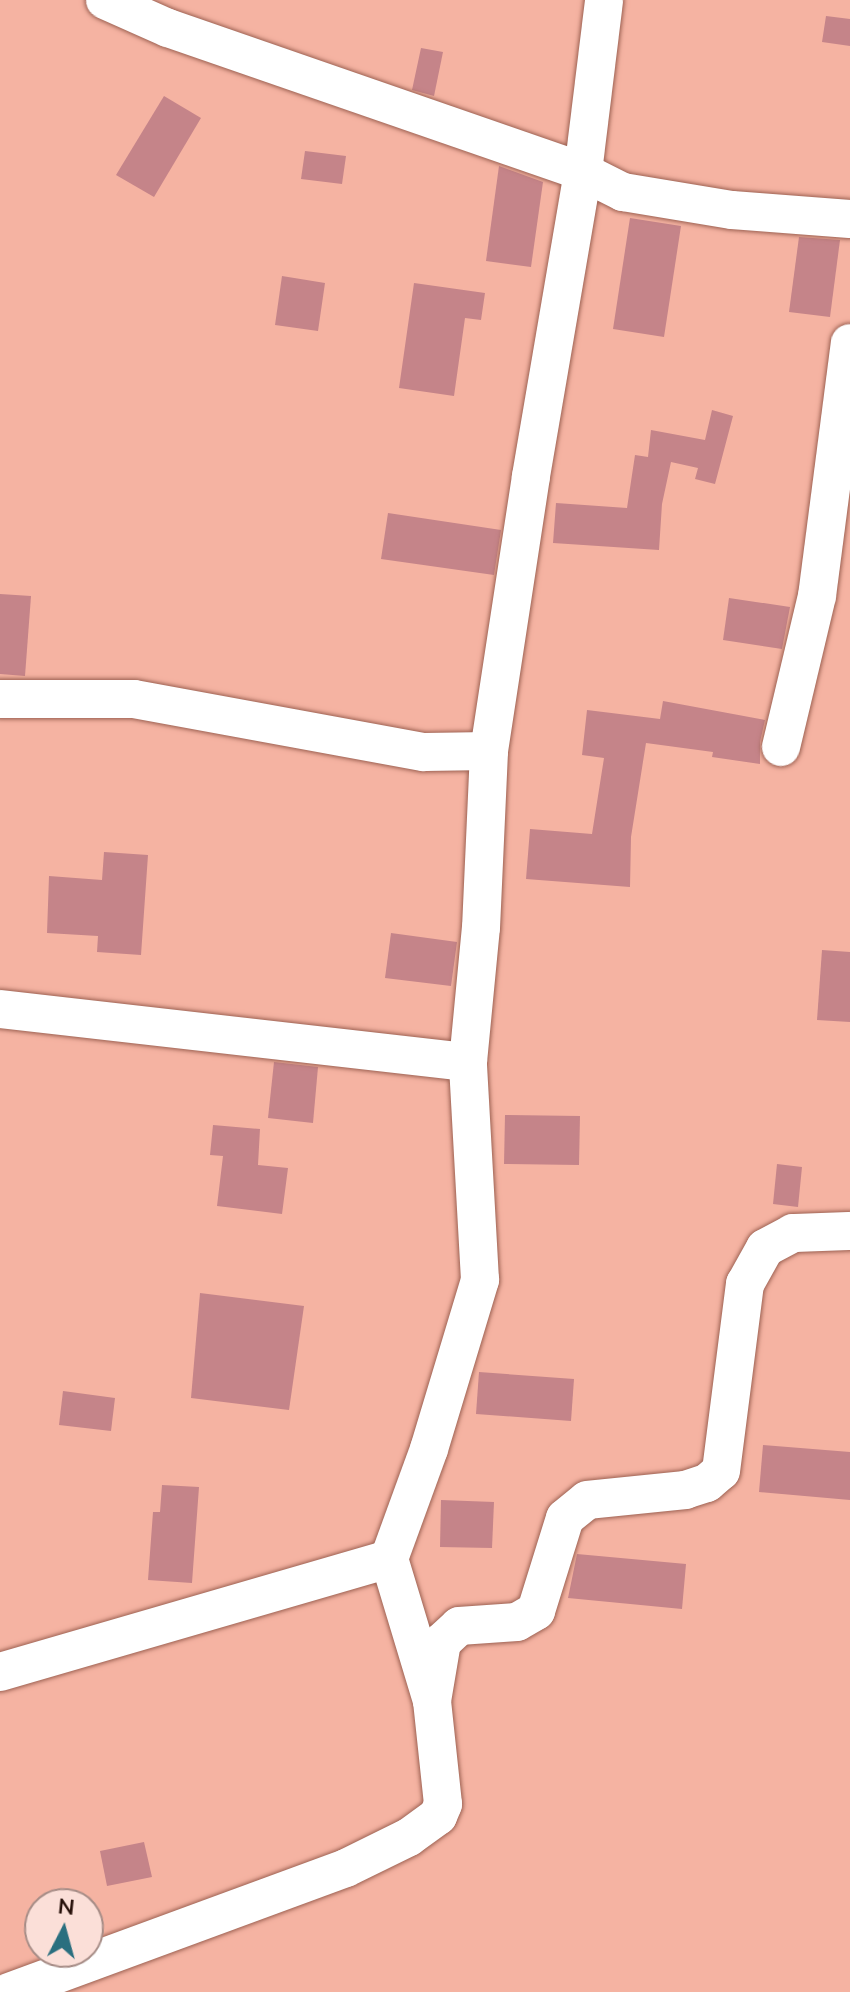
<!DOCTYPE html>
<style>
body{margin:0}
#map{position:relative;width:850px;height:1992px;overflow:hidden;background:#f5b3a2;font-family:Mulish,sans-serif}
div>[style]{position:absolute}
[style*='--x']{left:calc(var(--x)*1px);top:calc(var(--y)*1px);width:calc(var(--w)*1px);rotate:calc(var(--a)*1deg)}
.building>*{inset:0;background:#c58489}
.roads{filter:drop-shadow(0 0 2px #9d6253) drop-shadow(0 0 2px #9d6253)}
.minor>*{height:38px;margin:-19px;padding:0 19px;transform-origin:19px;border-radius:19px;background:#fff}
span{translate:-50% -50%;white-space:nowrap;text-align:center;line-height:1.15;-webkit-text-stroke:8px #fbdfd8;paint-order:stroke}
.north{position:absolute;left:24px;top:1888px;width:80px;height:80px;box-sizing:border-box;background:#fbdfd8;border:2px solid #a68c86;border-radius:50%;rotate:6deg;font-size:22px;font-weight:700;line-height:32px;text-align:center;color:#27100a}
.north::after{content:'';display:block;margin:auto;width:28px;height:36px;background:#2a6f7f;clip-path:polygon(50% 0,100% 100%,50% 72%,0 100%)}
</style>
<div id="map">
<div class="building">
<i style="clip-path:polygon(826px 16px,850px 19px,850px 46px,822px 42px)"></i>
<i style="clip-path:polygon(421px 48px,443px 52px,434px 96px,412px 90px)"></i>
<i style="clip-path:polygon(164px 96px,201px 118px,154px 197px,116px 175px)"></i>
<i style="clip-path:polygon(305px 151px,346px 156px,342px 184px,301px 179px)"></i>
<i style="clip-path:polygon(499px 166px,543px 182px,531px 267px,486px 261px)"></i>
<i style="clip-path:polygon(630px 218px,681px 226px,664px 337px,613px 329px)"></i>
<i style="clip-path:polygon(799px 237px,840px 240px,830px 317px,789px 312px)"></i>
<i style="clip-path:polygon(282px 276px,325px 283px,318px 331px,275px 325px)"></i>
<i style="clip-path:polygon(414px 283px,485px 293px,481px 320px,465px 318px,454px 396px,399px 388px)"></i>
<i style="clip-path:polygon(712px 410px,733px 416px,715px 484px,695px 479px,698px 468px,671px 462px,662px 504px,659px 550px,553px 543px,556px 503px,627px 508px,635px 455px,648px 457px,651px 430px,705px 440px)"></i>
<i style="clip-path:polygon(388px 513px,501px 530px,494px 575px,381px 559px)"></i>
<i style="clip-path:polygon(0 594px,31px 596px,25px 676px,0 674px)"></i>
<i style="clip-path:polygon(729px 598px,790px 607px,782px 649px,723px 640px)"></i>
<i style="clip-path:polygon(663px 701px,765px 720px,760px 742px,760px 764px,712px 757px,713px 752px,646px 743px,631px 837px,630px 887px,526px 879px,530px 829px,592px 834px,604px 758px,582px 755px,587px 710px,660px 719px)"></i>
<i style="clip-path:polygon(104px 852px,148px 855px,141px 955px,97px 952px,98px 936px,47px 933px,49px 876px,102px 880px)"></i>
<i style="clip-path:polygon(391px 933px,457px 942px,451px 986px,385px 978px)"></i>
<i style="clip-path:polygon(822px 950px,850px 952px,850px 1022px,817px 1020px)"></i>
<i style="clip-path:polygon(274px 1062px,318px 1067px,313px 1123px,268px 1118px)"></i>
<i style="clip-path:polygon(505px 1115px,580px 1116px,579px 1165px,504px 1164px)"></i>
<i style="clip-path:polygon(213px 1125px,260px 1129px,258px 1165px,288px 1168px,282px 1214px,217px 1206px,223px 1156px,210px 1155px)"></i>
<i style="clip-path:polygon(777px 1164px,802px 1167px,798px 1207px,773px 1204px)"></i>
<i style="clip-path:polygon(200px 1293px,304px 1306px,289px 1410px,191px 1398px)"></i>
<i style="clip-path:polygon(479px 1372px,574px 1379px,571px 1421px,476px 1414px)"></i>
<i style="clip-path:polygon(63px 1391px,115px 1398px,111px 1431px,59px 1425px)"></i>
<i style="clip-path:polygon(763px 1445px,850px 1452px,850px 1500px,759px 1492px)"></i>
<i style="clip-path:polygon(162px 1485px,199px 1487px,192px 1583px,148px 1580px,153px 1512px,160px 1512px)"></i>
<i style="clip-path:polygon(441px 1500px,494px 1502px,492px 1548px,440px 1547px)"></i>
<i style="clip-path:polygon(577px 1554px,686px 1564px,682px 1609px,568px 1598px)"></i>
<i style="clip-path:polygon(144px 1842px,152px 1877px,107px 1886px,100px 1851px)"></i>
</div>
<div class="roads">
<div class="minor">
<i style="--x:105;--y:0;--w:69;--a:24"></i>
<i style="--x:168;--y:28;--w:439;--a:19.1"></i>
<i style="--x:583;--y:172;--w:45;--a:26.6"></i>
<i style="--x:623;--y:192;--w:110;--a:9.4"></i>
<i style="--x:732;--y:210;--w:118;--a:4.4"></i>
<i style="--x:0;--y:699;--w:134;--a:0"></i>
<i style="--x:134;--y:699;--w:295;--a:10.4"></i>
<i style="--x:424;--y:752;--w:65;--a:-0.9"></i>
<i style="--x:781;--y:747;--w:155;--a:-76.6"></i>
<i style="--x:817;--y:596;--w:255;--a:-82.6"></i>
<i style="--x:0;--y:1009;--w:471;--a:6.5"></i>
<i style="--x:0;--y:1672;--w:405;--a:-16.2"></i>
<i style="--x:432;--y:1701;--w:148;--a:-106.8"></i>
<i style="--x:389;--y:1559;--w:117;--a:-70"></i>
<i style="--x:429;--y:1449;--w:177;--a:-73.2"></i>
<i style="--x:480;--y:1280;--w:218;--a:-93.2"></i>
<i style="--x:468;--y:1062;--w:135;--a:-84.5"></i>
<i style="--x:481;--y:928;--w:177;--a:-87.4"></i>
<i style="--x:489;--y:751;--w:278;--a:-81.3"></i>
<i style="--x:531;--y:476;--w:308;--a:-80.3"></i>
<i style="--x:583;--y:172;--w:173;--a:-83"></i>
<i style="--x:9;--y:1992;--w:359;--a:-20.2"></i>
<i style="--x:346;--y:1868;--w:70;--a:-26.2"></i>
<i style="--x:409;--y:1837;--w:36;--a:-36"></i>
<i style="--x:438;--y:1816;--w:13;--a:-67"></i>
<i style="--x:443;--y:1804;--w:104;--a:-96.1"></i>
<i style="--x:432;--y:1701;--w:60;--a:-80.4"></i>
<i style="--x:442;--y:1642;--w:23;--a:-43"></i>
<i style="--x:459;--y:1626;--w:58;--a:-3.9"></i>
<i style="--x:517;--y:1622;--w:22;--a:-30"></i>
<i style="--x:536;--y:1611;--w:97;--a:-72.7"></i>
<i style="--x:565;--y:1518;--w:28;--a:-39"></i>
<i style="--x:587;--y:1500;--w:99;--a:-5.8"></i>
<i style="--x:685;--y:1490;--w:23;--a:-18"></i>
<i style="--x:707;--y:1483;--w:18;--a:-41"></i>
<i style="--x:721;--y:1471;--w:189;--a:-82.7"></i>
<i style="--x:745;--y:1284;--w:41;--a:-60.9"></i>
<i style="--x:765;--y:1248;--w:32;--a:-28"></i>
<i style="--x:793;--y:1233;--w:57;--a:-2"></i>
</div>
</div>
<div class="north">N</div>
</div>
